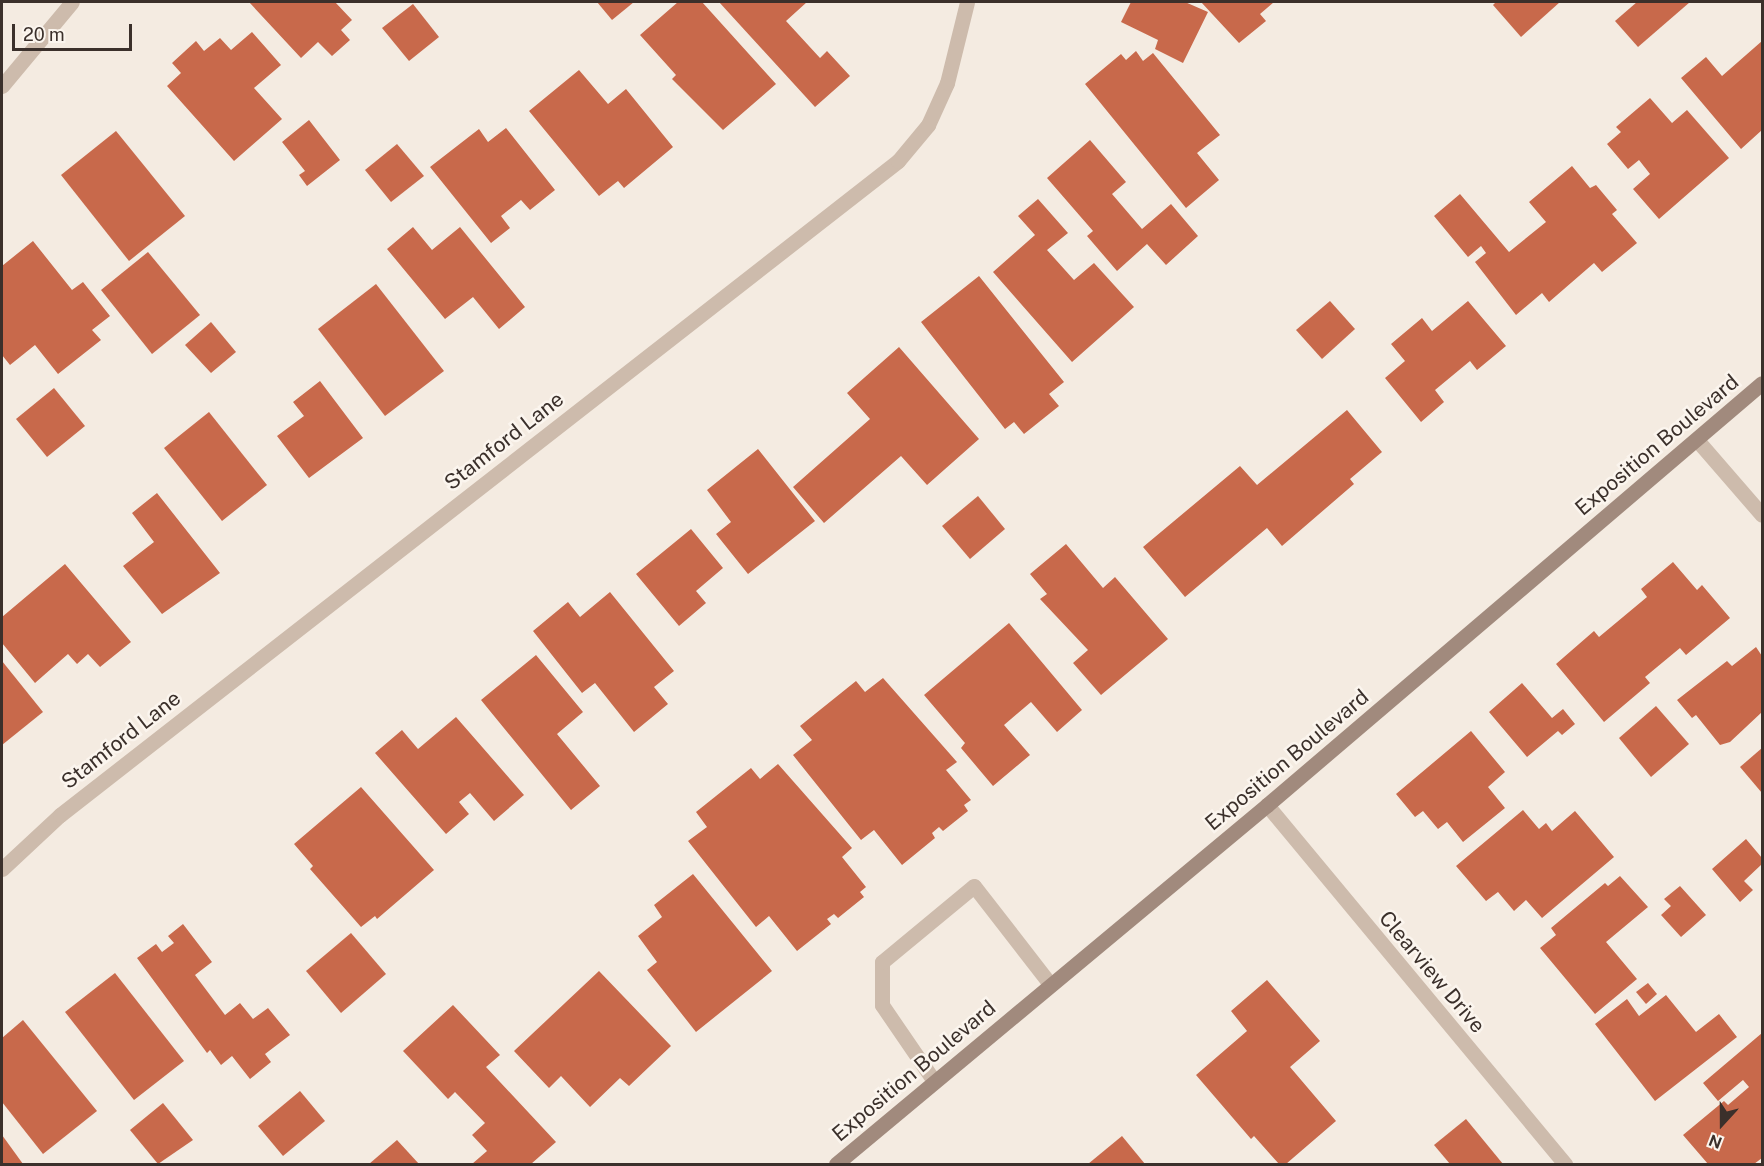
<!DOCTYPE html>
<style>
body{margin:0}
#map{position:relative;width:1764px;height:1166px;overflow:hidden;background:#f4ebe1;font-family:"Public Sans",sans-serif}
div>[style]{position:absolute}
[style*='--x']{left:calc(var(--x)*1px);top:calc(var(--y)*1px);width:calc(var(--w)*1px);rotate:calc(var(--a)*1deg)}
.building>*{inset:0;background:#c8694b}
.lane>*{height:15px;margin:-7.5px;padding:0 7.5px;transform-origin:7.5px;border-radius:7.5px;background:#cdbbac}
.street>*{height:15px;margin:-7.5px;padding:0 7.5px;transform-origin:7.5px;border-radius:7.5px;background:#cdbbac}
.secondary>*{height:15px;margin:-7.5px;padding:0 7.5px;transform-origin:7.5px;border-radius:7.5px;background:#a18a7d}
span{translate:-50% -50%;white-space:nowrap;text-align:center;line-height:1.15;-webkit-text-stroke:5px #fbf5ee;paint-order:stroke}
.street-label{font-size:21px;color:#3b302b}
.frame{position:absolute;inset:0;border:3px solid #3b302b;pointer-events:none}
.north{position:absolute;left:1692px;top:1094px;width:60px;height:60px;-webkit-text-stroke:4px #fbf5ee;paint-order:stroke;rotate:201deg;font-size:16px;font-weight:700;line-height:24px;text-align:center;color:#3b302b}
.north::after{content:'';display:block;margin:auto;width:21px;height:27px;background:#3b302b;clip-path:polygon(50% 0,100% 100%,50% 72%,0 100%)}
.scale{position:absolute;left:12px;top:24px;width:120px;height:27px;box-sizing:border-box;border:3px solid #3b302b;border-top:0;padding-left:8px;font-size:18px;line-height:21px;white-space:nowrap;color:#3b302b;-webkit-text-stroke:4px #fbf5ee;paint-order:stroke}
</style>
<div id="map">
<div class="building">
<i style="clip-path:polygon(249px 2px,335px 2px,352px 20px,341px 30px,350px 40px,332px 56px,318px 42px,301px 58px)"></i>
<i style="clip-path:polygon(597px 2px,634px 2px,612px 20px)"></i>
<i style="clip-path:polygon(678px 2px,702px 2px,776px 84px,723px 130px,672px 79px,676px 75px,640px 35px)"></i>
<i style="clip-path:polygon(719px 2px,807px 2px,786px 21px,820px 58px,827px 51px,850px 76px,815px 107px)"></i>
<i style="clip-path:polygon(1131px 2px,1185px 2px,1208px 12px,1183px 63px,1155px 49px,1158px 40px,1121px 22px)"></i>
<i style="clip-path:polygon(1201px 2px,1274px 2px,1260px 14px,1266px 21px,1239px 43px)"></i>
<i style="clip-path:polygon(1496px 2px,1560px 2px,1521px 37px,1493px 5px)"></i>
<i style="clip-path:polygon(1637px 2px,1690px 2px,1638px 47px,1615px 21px)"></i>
<i style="clip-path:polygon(413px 4px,439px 37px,409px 61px,382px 28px)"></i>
<i style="clip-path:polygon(252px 32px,281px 65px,254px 88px,282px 119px,234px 161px,167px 86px,181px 73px,172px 63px,196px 41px,204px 51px,220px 38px,231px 50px)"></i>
<i style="clip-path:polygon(1762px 41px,1762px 130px,1741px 149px,1681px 78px,1706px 57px,1722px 76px)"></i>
<i style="clip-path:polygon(1136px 51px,1143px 61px,1153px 53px,1220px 135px,1197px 153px,1219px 180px,1186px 208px,1085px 84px,1121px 54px,1126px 60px)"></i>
<i style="clip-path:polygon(579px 70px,608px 104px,626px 89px,673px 147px,624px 188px,618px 181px,599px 196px,529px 111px)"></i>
<i style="clip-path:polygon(1650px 98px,1672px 123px,1687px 110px,1729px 158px,1659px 219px,1633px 189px,1650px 174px,1639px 160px,1628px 169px,1607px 144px,1621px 132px,1616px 127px)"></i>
<i style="clip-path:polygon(309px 120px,340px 160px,307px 186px,299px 175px,305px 171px,282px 142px)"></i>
<i style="clip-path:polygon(506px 128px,555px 190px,530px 210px,521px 200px,501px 216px,510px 228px,491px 243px,430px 167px,479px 129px,488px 142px)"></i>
<i style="clip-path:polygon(116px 131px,185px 216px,129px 261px,61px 175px)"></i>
<i style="clip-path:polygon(1090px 140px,1126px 182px,1112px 194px,1142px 229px,1171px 204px,1198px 236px,1166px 265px,1147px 244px,1117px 271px,1087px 236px,1093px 231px,1047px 178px)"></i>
<i style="clip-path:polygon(397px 144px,424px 176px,391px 202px,365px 170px)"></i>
<i style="clip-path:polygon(1572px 166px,1590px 188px,1596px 185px,1617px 210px,1612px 214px,1637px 243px,1602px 272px,1594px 263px,1549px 302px,1542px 293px,1516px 315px,1475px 262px,1486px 253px,1481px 246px,1468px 257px,1434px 216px,1460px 194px,1509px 252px,1546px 222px,1529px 202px)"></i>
<i style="clip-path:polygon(1038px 199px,1068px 233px,1047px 250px,1074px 280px,1094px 263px,1134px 307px,1072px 362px,993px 272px,1035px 235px,1018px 216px)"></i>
<i style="clip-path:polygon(413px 227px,432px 250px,460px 227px,525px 307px,499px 329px,473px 297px,445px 319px,387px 249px)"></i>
<i style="clip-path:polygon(33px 241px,72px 290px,83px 282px,110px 316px,92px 330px,101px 340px,58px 374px,35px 345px,10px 365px,2px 355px,2px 266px)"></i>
<i style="clip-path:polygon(148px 252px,200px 315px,152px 354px,101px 290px)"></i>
<i style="clip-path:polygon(979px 276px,1064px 382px,1049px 394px,1059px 406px,1024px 434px,1014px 422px,1005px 429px,921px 322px)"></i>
<i style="clip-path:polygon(376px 284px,444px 371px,385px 416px,318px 329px)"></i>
<i style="clip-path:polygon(1330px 301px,1355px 329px,1322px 359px,1296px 330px)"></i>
<i style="clip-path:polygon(1468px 301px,1506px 346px,1477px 370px,1470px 361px,1435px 390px,1444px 402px,1421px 422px,1385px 378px,1405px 361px,1391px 344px,1422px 318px,1432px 331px)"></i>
<i style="clip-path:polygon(211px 322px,236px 352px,211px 373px,185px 345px)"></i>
<i style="clip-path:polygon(899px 347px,979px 439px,927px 485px,901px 456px,824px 523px,793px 487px,870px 419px,847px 393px)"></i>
<i style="clip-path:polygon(320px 381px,363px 438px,309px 478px,277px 436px,304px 416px,293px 402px)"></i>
<i style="clip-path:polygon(54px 388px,85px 426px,47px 457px,16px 419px)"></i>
<i style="clip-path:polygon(1347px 410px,1382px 452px,1350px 479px,1354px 484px,1282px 546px,1267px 528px,1185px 597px,1143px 547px,1240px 466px,1257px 485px)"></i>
<i style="clip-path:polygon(209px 412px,267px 485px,222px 521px,164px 448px)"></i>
<i style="clip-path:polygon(758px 449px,815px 521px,748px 574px,716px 534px,731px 522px,707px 490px)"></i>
<i style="clip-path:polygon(157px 493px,220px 573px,162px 614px,123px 566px,154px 542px,132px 513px)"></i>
<i style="clip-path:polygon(978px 496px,1005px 529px,970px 559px,942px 526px)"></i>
<i style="clip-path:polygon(691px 529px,723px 568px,696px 591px,706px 603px,679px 626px,636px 574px)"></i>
<i style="clip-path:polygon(1066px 544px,1103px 588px,1115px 577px,1168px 639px,1101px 695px,1073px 663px,1088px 650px,1040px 599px,1047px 594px,1030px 574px)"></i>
<i style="clip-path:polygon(1673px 562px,1697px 590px,1702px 585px,1730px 618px,1686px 655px,1680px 648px,1645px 677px,1650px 683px,1604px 722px,1556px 664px,1594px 631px,1599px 637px,1647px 597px,1641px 589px)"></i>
<i style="clip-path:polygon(65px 564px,131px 642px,100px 667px,88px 654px,77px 664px,68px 654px,35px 683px,2px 643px,2px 617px)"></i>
<i style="clip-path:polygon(610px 592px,674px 671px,654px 687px,668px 704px,634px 732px,595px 683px,582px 693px,533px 631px,568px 602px,580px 617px)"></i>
<i style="clip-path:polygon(1009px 623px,1082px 710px,1057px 732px,1031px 702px,1004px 725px,1030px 755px,993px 786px,961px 748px,965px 743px,924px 695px)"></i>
<i style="clip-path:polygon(1756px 647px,1762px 656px,1762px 712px,1730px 742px,1720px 745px,1696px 715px,1692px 718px,1677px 700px,1727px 661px,1732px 666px)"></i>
<i style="clip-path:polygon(536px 655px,583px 712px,557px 734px,600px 786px,571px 810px,481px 700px)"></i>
<i style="clip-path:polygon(2px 661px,43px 712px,2px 745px)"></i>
<i style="clip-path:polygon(883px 678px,957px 762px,946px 770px,971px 800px,964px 805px,968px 811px,943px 831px,939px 827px,932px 833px,935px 838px,902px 865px,874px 830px,861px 840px,793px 755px,812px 740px,800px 726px,856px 681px,865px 692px)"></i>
<i style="clip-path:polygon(1522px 683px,1552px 718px,1563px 709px,1575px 724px,1562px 735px,1558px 731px,1527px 757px,1489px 712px)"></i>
<i style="clip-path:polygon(1656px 706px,1689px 744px,1651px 777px,1619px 738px)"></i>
<i style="clip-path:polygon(456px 717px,524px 795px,494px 821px,470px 793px,459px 802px,469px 814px,446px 834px,375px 753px,402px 730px,418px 749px)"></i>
<i style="clip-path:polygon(1471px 731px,1505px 772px,1488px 787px,1505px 808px,1463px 842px,1447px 822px,1438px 829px,1423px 811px,1415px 817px,1396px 794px)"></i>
<i style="clip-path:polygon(1762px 748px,1762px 793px,1740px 767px)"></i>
<i style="clip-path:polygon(778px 764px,852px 848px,842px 857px,866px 887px,860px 892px,864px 897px,838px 918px,834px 914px,827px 919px,831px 924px,797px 951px,769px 916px,756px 927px,688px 841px,707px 827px,696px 812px,751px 768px,760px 779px)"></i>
<i style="clip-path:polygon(361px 787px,434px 870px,377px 919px,375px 916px,361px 927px,310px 869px,313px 866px,294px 844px)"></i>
<i style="clip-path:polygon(1523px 810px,1539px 829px,1546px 823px,1552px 831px,1575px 811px,1614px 857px,1542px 918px,1526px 900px,1514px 911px,1498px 892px,1486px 901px,1456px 866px)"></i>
<i style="clip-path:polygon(1746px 839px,1762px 858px,1762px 864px,1744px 881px,1753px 890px,1740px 902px,1712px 869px)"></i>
<i style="clip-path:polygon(693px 874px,772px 971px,696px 1032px,647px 970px,657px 962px,638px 936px,662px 917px,654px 905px)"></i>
<i style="clip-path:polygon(1620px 876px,1648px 907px,1606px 942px,1637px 979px,1595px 1014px,1540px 948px,1556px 935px,1551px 928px,1605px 883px,1608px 886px)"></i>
<i style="clip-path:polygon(1680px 886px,1706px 915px,1681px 937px,1661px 915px,1671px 906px,1664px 899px)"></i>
<i style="clip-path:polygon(183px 924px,212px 962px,195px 975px,225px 1015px,240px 1003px,253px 1019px,268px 1008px,290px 1035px,265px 1054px,271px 1062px,250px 1079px,232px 1056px,221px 1065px,210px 1050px,207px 1053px,137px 958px,156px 944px,162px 952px,174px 943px,168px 936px)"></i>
<i style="clip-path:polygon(351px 933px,386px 974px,341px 1013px,306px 971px)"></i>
<i style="clip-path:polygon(599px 971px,671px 1046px,629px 1086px,620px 1078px,590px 1107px,561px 1076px,549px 1088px,514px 1051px)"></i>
<i style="clip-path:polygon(115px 973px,184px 1061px,134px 1100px,65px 1012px)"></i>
<i style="clip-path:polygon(1267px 980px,1320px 1041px,1290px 1067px,1336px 1121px,1286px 1164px,1279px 1164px,1254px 1136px,1251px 1139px,1196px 1075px,1247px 1031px,1231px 1011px)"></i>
<i style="clip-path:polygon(1648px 983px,1657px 994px,1646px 1004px,1636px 992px)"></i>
<i style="clip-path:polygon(1666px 995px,1696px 1032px,1719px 1014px,1737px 1037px,1655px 1101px,1595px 1024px,1627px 999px,1639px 1016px)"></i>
<i style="clip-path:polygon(453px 1005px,500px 1055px,486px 1067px,556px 1142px,531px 1164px,472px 1164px,487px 1151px,472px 1135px,485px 1123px,455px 1092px,448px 1099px,403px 1051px)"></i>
<i style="clip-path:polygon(23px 1020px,97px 1111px,43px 1154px,2px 1102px,2px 1038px)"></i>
<i style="clip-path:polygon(1762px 1033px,1762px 1158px,1754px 1164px,1708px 1164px,1683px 1135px,1724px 1101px,1728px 1105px,1749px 1087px,1743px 1080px,1718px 1101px,1703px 1083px)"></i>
<i style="clip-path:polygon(300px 1091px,325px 1121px,283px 1156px,258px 1126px)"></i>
<i style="clip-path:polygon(163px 1103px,193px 1140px,158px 1164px,130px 1130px)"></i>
<i style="clip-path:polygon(1466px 1119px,1503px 1164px,1450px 1164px,1434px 1145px)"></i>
<i style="clip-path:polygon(2px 1135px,23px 1164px,2px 1164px)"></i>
<i style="clip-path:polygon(1122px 1136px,1145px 1164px,1088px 1164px)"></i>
<i style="clip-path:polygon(397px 1140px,419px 1164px,369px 1164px)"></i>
</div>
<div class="lane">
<i style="--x:934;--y:1081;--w:92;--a:-124.4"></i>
<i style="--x:882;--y:1005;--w:43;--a:-90"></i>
<i style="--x:882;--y:962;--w:119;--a:-39.6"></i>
<i style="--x:974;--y:886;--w:124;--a:52.2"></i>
</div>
<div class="street">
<i style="--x:2;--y:86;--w:109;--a:-50.2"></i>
<i style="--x:1697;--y:440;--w:99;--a:49.1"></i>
<i style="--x:1267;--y:805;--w:467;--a:50.3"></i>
<i style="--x:2;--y:869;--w:79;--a:-43"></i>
<i style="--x:60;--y:815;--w:1063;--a:-37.97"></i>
<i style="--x:898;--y:161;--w:47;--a:-50.2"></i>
<i style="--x:928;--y:125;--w:46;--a:-65.7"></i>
<i style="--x:947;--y:83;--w:83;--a:-76.1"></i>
</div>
<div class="secondary">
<i style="--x:836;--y:1164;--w:561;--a:-39.79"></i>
<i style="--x:1267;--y:805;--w:650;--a:-40.45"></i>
</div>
<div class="street-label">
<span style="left:504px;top:441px;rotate:-38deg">Stamford Lane</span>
<span style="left:1657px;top:445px;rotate:-40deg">Exposition Boulevard</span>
<span style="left:121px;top:740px;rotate:-38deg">Stamford Lane</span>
<span style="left:1287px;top:760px;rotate:-40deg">Exposition Boulevard</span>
<span style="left:1432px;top:972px;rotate:50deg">Clearview Drive</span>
<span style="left:914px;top:1071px;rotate:-40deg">Exposition Boulevard</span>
</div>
<div class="frame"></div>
<div class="north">N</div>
<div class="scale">20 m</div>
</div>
